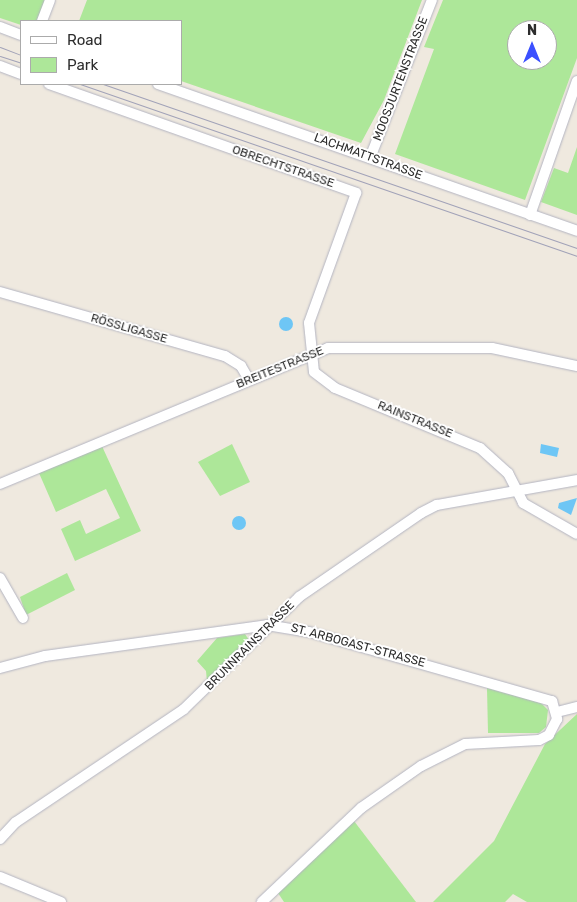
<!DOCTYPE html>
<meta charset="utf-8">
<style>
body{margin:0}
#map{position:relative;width:577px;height:902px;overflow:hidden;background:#efe9df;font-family:Rubik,sans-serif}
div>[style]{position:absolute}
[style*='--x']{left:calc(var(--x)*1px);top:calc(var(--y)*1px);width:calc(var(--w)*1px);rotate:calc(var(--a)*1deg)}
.green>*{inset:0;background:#ade799}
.water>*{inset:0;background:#6ec6f5}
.round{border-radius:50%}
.roads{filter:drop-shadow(0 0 1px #b3b4c1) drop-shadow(0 0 1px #b3b4c1)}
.minor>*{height:10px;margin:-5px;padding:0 5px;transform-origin:5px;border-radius:5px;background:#fff}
.tram>*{height:1px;margin:-0.5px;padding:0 0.5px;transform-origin:0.5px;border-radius:0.5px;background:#a1a2b8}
span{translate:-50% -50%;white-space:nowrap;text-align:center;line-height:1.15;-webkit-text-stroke:4px #fff;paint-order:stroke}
.street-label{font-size:12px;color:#2d2d2d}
.legend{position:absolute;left:20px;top:20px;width:162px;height:65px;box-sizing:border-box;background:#fff;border:1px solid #ababab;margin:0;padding:6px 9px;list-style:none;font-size:15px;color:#2d2d2d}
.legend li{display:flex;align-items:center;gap:10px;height:25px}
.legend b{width:25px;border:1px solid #ababab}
.north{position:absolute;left:507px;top:20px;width:50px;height:50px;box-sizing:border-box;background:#fff;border:1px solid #ababab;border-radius:50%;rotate:0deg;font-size:14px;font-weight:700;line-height:20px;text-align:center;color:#2d2d2d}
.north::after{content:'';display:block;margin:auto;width:18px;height:22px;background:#3b50ff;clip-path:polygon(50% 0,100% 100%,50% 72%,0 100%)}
</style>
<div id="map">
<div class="green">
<i style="clip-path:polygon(0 0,45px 0,37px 21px,21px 21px,21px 25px,0 18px)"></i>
<i style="clip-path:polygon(87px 0,422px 0,384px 100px,361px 143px,181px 81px,181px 21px,79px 21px)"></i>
<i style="clip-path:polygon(evenodd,443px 0,577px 0,577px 58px,525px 200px,395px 154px,434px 49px,424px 47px,443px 0,517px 30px,547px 30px,547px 60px,517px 60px,517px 30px)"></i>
<i style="clip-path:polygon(577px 147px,577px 215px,541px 202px,554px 168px,568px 173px)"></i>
<i style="clip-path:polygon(101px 444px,141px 531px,75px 561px,61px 529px,80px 520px,86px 534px,120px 518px,106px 489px,56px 512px,39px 473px)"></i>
<i style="clip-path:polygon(232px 444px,250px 482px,220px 496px,198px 462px)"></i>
<i style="clip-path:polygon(67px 573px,75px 590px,26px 615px,20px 597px)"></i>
<i style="clip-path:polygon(245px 634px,249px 640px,207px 682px,206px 671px,197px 661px,217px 638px)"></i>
<i style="clip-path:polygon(487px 688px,541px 703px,548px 710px,546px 727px,539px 733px,488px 733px)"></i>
<i style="clip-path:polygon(577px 714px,577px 902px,527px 902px,513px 894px,505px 902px,433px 902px,494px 841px,545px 744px)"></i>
<i style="clip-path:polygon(354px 821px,416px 902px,284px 902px,278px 893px)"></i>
</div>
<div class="water">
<i class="round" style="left:279px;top:317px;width:14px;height:14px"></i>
<i style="clip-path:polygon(541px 444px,559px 448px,557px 457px,540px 453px)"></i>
<i style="clip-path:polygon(577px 498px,571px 515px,558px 508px,559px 503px)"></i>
<i class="round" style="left:232px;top:516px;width:14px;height:14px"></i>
</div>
<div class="roads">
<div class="minor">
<i style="--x:42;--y:21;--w:22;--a:-69"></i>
<i style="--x:0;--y:27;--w:22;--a:21"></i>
<i style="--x:0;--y:66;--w:22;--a:21"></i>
<i style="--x:49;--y:84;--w:326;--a:19.5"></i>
<i style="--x:356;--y:193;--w:138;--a:109.9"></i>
<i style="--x:309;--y:323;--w:49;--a:84.2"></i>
<i style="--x:314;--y:372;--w:26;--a:37"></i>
<i style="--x:335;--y:388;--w:157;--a:22.5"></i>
<i style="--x:480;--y:448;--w:38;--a:42"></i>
<i style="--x:508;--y:473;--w:34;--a:63"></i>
<i style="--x:523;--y:503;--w:62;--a:29.9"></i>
<i style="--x:158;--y:84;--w:444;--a:19.3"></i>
<i style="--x:370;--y:158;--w:170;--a:-68.6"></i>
<i style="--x:530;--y:215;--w:142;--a:-70.7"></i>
<i style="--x:0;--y:292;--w:234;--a:15.9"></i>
<i style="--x:225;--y:356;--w:19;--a:32"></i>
<i style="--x:241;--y:366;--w:16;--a:60"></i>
<i style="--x:0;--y:484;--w:355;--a:-22.5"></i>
<i style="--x:328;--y:348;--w:164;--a:0"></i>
<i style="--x:492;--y:348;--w:87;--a:12"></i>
<i style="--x:0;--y:578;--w:46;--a:60.1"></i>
<i style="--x:0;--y:668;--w:47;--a:-14.9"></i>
<i style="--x:45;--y:656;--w:224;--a:-7.9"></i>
<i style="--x:267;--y:625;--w:43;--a:9.5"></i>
<i style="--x:309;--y:632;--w:253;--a:15.9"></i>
<i style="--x:552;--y:701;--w:19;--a:74"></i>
<i style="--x:557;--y:719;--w:18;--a:117"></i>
<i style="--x:549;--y:735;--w:11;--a:153"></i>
<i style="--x:539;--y:740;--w:74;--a:176.9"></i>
<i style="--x:465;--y:744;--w:49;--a:153.4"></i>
<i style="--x:421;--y:766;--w:73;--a:145"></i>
<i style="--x:361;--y:808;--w:137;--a:136.5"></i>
<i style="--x:557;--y:712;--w:21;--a:-14"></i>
<i style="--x:0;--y:839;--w:23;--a:-47"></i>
<i style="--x:16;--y:822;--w:202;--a:-33.9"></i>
<i style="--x:184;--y:709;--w:161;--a:-44.2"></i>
<i style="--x:299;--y:597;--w:148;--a:-34.5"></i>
<i style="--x:421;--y:513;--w:18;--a:-27"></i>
<i style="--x:437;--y:505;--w:142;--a:-10.1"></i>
<i style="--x:0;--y:877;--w:66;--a:22.3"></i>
</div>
</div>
<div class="tram">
<i style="--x:0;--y:47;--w:22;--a:21"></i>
<i style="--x:0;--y:56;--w:22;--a:18"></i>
<i style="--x:80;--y:84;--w:526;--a:19.09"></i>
<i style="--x:103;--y:84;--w:502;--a:19.09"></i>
</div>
<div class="street-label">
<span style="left:401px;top:79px;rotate:-69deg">MOOSJURTENSTRASSE</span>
<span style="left:368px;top:157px;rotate:20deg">LACHMATTSTRASSE</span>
<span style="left:283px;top:167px;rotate:19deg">OBRECHTSTRASSE</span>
<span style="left:129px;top:329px;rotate:16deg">RÖSSLIGASSE</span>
<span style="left:280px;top:368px;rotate:-22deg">BREITESTRASSE</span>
<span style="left:415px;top:420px;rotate:22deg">RAINSTRASSE</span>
<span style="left:250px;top:646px;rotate:-45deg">BRUNNRAINSTRASSE</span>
<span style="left:358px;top:646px;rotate:15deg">ST. ARBOGAST-STRASSE</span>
</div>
<ul class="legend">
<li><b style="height:6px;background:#fff"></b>Road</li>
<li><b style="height:14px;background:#ade799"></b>Park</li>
</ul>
<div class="north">N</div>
</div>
